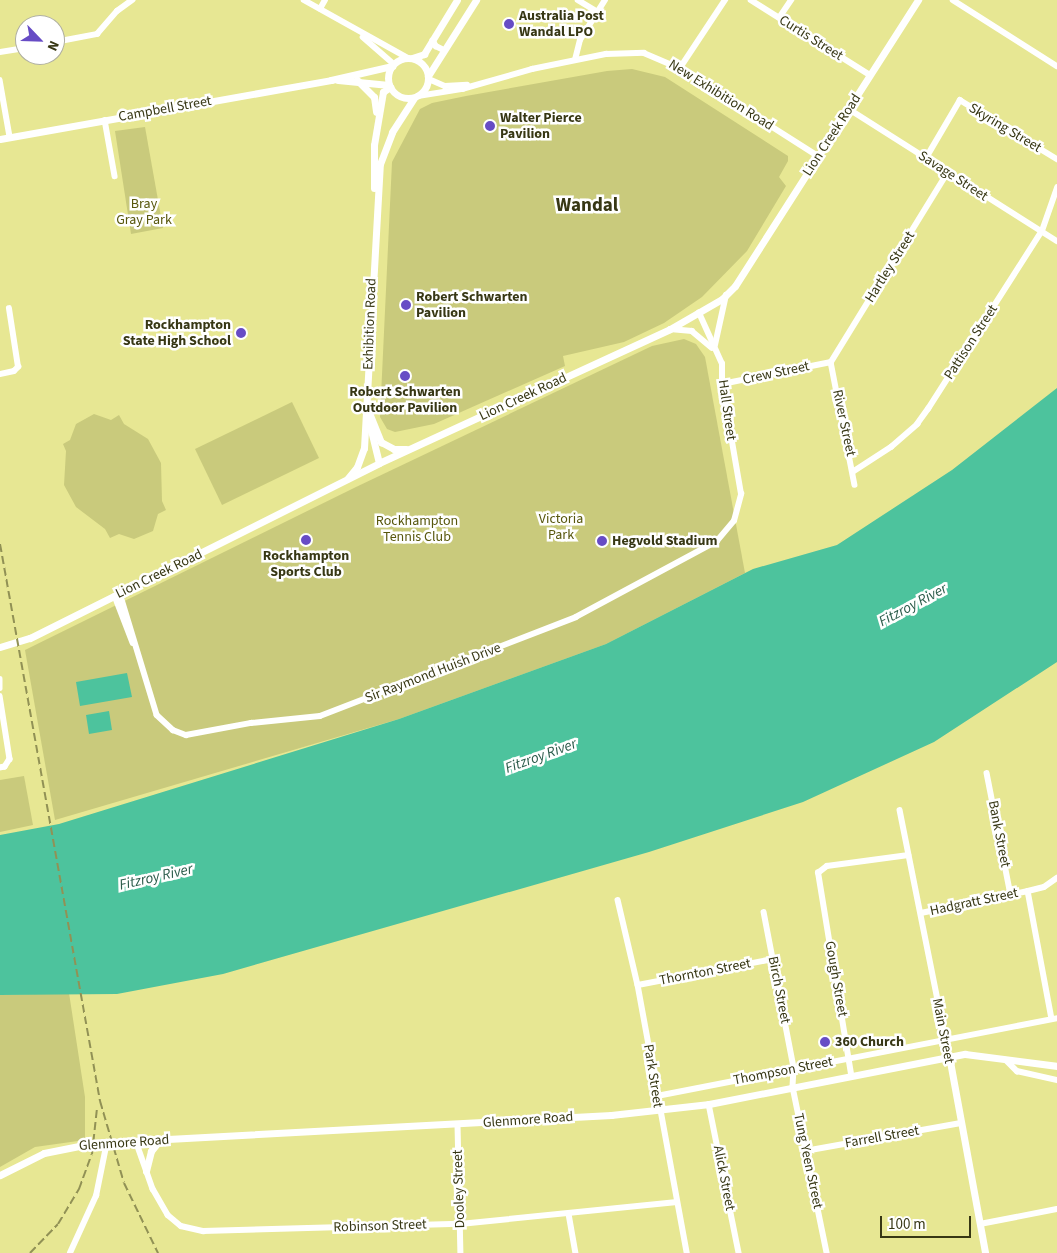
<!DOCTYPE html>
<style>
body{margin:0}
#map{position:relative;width:1057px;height:1253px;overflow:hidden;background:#e7e793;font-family:"Source Sans 3",sans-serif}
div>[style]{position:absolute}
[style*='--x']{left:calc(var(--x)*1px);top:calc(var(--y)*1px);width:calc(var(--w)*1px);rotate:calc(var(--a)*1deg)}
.green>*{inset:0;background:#c9ca7c}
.water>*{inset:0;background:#4dc39d}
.minor>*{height:5.5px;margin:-2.75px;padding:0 2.75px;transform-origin:2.75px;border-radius:2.75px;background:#fff}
.tertiary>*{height:7px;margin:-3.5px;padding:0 3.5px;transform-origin:3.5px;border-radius:3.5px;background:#fff}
.tertiary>.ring{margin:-3.5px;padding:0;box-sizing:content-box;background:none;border:7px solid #fff;border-radius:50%}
.rail>*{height:2px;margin-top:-1px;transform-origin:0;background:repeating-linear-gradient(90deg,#919155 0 8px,transparent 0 12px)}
.dots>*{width:14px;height:14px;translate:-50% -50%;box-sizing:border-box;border:2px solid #fff;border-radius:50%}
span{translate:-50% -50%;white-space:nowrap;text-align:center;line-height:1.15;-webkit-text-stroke:5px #fff;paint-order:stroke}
.poi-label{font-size:14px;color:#373714;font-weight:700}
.left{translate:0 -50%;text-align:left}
.right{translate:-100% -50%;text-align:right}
.street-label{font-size:14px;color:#373714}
.park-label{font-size:14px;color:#58570d}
.water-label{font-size:15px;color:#2c5c4b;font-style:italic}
.district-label{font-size:19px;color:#373714;font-weight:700}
.north{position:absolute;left:15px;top:15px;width:50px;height:50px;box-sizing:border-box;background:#fff;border:1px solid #afafa1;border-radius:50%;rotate:114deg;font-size:14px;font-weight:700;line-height:20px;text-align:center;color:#373714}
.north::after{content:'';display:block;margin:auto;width:18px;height:22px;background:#674cc5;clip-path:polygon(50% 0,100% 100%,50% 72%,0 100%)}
.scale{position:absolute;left:880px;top:1216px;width:91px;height:22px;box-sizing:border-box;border:2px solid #373714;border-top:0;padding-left:6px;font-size:15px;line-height:18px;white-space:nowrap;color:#373714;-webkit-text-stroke:4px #fff;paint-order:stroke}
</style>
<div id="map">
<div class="green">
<i style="clip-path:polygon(632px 69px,665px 77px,788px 156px,788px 161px,779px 177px,786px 186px,747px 251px,702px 297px,664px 323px,624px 342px,563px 356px,565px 366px,434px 424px,395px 432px,387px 429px,380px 417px,392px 162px,420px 109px,432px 103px,466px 96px,607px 71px)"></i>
<i style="clip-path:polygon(145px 127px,163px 228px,131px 234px,115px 131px)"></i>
<i style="clip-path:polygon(684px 339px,696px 344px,705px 357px,745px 573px,606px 644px,399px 719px,55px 820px,25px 650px,356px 487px,652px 346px)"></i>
<i style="clip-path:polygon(292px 402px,319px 458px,222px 505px,195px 449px)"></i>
<i style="clip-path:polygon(94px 414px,111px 420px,119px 415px,124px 424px,148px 439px,161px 463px,162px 501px,166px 510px,158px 514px,153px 531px,134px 539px,119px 534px,110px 538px,105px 529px,76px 507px,64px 485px,66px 451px,63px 444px,70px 440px,76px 424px)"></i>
<i style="clip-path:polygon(24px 776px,33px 825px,0 832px,0 780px)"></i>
<i style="clip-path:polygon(69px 993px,85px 1097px,85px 1140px,35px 1147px,0 1167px,0 995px)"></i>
</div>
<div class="water">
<i style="clip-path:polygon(1057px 388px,1057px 662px,934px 742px,803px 802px,649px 852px,223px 974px,117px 994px,0 995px,0 835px,59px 824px,399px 719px,606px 644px,753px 569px,837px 545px,952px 470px)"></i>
<i style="clip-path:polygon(127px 673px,132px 697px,80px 706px,76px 682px)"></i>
<i style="clip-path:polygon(109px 711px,112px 730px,89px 734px,86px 715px)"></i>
</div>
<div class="minor">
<i style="--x:304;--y:0;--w:119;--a:29.1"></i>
<i style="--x:578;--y:0;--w:23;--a:31"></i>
<i style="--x:751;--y:0;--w:141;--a:32.2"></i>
<i style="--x:953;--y:0;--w:123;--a:32.4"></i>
<i style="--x:320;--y:9;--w:10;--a:-61"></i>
<i style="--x:779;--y:18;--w:22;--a:-56"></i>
<i style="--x:363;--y:37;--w:41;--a:41.1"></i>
<i style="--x:433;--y:40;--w:7;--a:63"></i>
<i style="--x:436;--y:46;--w:9;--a:27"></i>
<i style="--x:55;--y:42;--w:43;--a:-10.8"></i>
<i style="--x:97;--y:34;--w:30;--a:-49"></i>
<i style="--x:117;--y:11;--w:19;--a:-36"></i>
<i style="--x:0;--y:52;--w:25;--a:-9"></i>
<i style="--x:575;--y:60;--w:21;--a:-76"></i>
<i style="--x:580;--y:40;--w:47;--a:-58"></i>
<i style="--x:680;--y:68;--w:82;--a:-56.5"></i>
<i style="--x:429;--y:79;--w:17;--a:24"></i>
<i style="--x:445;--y:86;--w:22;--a:-3"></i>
<i style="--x:0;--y:80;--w:58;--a:80"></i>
<i style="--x:418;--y:96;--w:45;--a:-9"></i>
<i style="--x:462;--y:89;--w:73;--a:-15.9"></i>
<i style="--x:532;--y:69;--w:76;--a:-11.5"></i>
<i style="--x:606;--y:54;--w:38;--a:-2"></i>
<i style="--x:644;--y:53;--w:39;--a:23"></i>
<i style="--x:680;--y:68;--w:164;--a:32.5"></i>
<i style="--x:849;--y:109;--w:246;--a:32.4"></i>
<i style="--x:105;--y:120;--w:57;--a:79.9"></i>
<i style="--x:926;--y:158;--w:67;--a:-59.6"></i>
<i style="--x:960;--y:100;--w:114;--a:31.3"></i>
<i style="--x:670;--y:329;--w:22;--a:5"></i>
<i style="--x:692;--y:331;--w:26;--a:40"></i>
<i style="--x:715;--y:345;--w:51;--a:-77.6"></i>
<i style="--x:831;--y:362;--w:223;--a:-58.4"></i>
<i style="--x:831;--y:362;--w:125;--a:79"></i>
<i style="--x:0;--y:374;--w:14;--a:-12"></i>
<i style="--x:14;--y:371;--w:6;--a:-45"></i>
<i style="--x:18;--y:367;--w:59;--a:-98.8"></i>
<i style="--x:722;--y:384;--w:111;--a:-11.4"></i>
<i style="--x:854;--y:471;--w:44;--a:-33"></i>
<i style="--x:891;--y:447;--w:35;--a:-41"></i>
<i style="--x:917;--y:424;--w:19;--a:-54"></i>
<i style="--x:928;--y:409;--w:211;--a:-57.4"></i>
<i style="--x:1042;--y:231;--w:46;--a:-70.8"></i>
<i style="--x:120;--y:593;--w:127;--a:73.1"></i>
<i style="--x:157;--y:715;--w:22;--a:43"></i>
<i style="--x:173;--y:730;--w:14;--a:21"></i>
<i style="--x:186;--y:735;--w:66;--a:-10.5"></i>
<i style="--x:251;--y:723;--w:69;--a:-5.8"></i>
<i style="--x:320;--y:716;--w:274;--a:-21.1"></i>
<i style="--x:576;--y:617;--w:160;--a:-28.3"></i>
<i style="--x:717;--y:541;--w:26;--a:-50"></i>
<i style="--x:734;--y:521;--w:28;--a:-75"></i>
<i style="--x:741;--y:494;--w:112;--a:-99.8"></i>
<i style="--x:722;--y:384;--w:20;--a:-90"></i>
<i style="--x:722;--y:364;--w:56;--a:-114.3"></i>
<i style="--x:115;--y:596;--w:50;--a:69"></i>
<i style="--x:0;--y:679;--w:9;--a:90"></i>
<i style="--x:0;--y:696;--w:64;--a:81"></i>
<i style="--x:10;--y:759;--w:9;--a:122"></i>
<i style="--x:5;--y:767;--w:5;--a:169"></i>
<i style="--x:987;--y:773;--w:124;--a:78.9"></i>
<i style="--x:900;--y:810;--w:251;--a:78.7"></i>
<i style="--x:1028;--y:891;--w:130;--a:79.4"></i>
<i style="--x:618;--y:900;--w:87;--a:76.8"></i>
<i style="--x:638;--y:985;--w:272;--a:79.6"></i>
<i style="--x:764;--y:912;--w:159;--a:79.1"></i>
<i style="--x:794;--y:1068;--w:19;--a:93"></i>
<i style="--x:793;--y:1087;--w:169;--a:78.4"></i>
<i style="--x:921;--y:913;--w:109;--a:-11.6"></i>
<i style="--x:1028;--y:891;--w:16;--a:-14"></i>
<i style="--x:1044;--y:887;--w:16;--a:-35"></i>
<i style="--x:638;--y:985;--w:137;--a:-10.9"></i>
<i style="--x:1006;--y:1060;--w:16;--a:45"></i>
<i style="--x:1017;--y:1071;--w:41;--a:12.7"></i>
<i style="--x:851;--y:1074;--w:204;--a:-99.3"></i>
<i style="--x:818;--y:873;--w:11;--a:-38"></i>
<i style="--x:827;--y:866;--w:82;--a:-7.7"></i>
<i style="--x:657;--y:1096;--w:408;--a:-11"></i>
<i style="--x:709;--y:1104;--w:152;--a:78.6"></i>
<i style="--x:458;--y:1125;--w:128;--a:88.7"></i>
<i style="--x:136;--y:1141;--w:51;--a:70.5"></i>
<i style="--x:153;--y:1189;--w:30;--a:60"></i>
<i style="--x:168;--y:1215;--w:17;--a:40"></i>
<i style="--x:181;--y:1226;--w:23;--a:13"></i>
<i style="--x:203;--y:1231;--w:257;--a:-1.6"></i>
<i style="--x:460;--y:1224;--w:218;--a:-5.8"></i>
<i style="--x:805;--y:1151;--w:158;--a:-10.2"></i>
<i style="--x:569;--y:1214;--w:40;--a:80"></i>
<i style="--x:980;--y:1224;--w:78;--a:-11"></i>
<i style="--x:70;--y:1253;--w:63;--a:-65.5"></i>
<i style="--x:96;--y:1196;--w:55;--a:-78.5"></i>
</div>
<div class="tertiary">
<i class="ring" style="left:388px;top:58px;width:33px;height:33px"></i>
<i style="--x:412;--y:58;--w:13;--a:-18"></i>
<i style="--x:424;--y:54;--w:63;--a:-58.6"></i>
<i style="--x:428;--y:76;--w:90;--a:-57.7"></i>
<i style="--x:338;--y:80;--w:51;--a:5.6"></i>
<i style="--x:357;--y:80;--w:24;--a:45"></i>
<i style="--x:374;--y:97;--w:15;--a:82"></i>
<i style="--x:0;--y:139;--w:336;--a:-10.1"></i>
<i style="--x:331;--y:80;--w:63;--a:-12.9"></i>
<i style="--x:374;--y:188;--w:43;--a:-90"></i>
<i style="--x:374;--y:145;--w:54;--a:-80.4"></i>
<i style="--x:383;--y:92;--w:9;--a:-36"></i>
<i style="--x:368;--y:410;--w:35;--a:68"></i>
<i style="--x:381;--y:442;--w:15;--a:28"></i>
<i style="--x:394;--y:449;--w:12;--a:0"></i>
<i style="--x:369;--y:422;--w:42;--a:76.3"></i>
<i style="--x:348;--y:478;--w:14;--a:-51"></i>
<i style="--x:357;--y:467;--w:20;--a:-70"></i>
<i style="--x:364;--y:448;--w:284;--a:-86.8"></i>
<i style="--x:380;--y:164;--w:34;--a:-69"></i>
<i style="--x:392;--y:132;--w:40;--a:-57.1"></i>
<i style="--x:0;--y:647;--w:31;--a:-17"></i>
<i style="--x:30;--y:638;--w:390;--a:-26.6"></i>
<i style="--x:379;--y:463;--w:320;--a:-24.7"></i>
<i style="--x:670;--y:329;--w:60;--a:-30"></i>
<i style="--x:722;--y:299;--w:18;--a:-45"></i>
<i style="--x:735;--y:286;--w:340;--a:-57.4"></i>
<i style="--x:949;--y:1056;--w:200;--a:79.6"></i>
<i style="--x:146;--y:1171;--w:21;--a:-76"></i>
<i style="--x:151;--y:1151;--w:14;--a:-51"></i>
<i style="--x:0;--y:1175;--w:49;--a:-26.6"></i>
<i style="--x:44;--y:1153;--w:51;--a:-11.3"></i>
<i style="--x:94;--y:1143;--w:518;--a:-3.1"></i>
<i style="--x:611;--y:1115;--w:99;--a:-6.4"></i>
<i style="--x:709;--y:1104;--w:261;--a:-11.1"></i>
<i style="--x:965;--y:1054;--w:93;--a:7.4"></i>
</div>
<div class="rail">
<i style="--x:0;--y:544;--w:566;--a:79.82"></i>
<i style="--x:100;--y:1101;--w:85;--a:73.7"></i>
<i style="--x:124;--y:1183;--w:78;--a:64.1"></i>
<i style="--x:30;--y:1253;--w:40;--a:-46"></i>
<i style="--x:58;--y:1224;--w:41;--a:-59"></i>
<i style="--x:79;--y:1189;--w:37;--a:-70"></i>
<i style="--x:92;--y:1154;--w:46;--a:-83.8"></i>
</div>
<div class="dots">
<i style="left:509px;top:24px;background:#674cc5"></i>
<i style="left:490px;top:126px;background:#674cc5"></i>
<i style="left:406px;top:305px;background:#674cc5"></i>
<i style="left:241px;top:333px;background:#674cc5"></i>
<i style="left:405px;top:376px;background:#674cc5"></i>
<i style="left:306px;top:540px;background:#674cc5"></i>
<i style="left:602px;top:541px;background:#674cc5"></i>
<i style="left:825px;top:1042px;background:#674cc5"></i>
</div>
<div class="poi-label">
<span class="left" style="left:519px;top:24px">Australia Post<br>Wandal LPO</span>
<span class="left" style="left:500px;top:126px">Walter Pierce<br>Pavilion</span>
<span class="left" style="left:416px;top:305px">Robert Schwarten<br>Pavilion</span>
<span class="right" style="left:231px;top:333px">Rockhampton<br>State High School</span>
<span style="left:405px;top:400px">Robert Schwarten<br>Outdoor Pavilion</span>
<span class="left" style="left:612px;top:541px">Hegvold Stadium</span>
<span style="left:306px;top:564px">Rockhampton<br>Sports Club</span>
<span class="left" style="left:835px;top:1042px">360 Church</span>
</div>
<div class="street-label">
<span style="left:811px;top:38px;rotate:32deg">Curtis Street</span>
<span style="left:721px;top:95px;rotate:32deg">New Exhibition Road</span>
<span style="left:165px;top:109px;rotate:-10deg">Campbell Street</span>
<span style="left:1005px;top:128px;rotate:31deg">Skyring Street</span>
<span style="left:832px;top:135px;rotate:-57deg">Lion Creek Road</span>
<span style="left:953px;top:176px;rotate:33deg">Savage Street</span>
<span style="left:890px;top:267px;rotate:-58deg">Hartley Street</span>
<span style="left:370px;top:324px;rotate:-88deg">Exhibition Road</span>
<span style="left:971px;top:342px;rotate:-57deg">Pattison Street</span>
<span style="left:776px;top:373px;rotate:-12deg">Crew Street</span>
<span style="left:523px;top:397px;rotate:-25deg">Lion Creek Road</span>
<span style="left:727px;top:410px;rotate:82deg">Hall Street</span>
<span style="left:844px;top:423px;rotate:78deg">River Street</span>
<span style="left:159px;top:574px;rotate:-26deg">Lion Creek Road</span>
<span style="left:433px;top:673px;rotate:-21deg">Sir Raymond Huish Drive</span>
<span style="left:999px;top:834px;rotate:79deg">Bank Street</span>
<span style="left:974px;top:902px;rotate:-12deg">Hadgratt Street</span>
<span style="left:705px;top:972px;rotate:-11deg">Thornton Street</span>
<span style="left:836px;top:979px;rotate:80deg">Gough Street</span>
<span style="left:779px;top:990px;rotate:79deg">Birch Street</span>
<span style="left:943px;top:1031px;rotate:79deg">Main Street</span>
<span style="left:783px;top:1071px;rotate:-11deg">Thompson Street</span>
<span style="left:653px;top:1076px;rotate:81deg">Park Street</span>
<span style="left:528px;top:1120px;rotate:-4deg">Glenmore Road</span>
<span style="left:882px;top:1137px;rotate:-10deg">Farrell Street</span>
<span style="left:124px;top:1143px;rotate:-4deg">Glenmore Road</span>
<span style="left:808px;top:1161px;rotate:78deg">Tung Yeen Street</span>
<span style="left:724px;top:1178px;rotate:79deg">Alick Street</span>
<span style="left:459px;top:1189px;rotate:-92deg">Dooley Street</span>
<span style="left:380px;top:1226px;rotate:-2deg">Robinson Street</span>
</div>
<div class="park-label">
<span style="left:144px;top:212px">Bray<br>Gray Park</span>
<span style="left:561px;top:527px">Victoria<br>Park</span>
<span style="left:417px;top:529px">Rockhampton<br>Tennis Club</span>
</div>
<div class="water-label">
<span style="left:913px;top:605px;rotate:-28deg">Fitzroy River</span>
<span style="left:541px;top:756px;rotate:-20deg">Fitzroy River</span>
<span style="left:156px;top:877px;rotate:-13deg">Fitzroy River</span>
</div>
<div class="district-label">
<span style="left:587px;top:206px">Wandal</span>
</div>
<div class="north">N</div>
<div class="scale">100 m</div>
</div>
